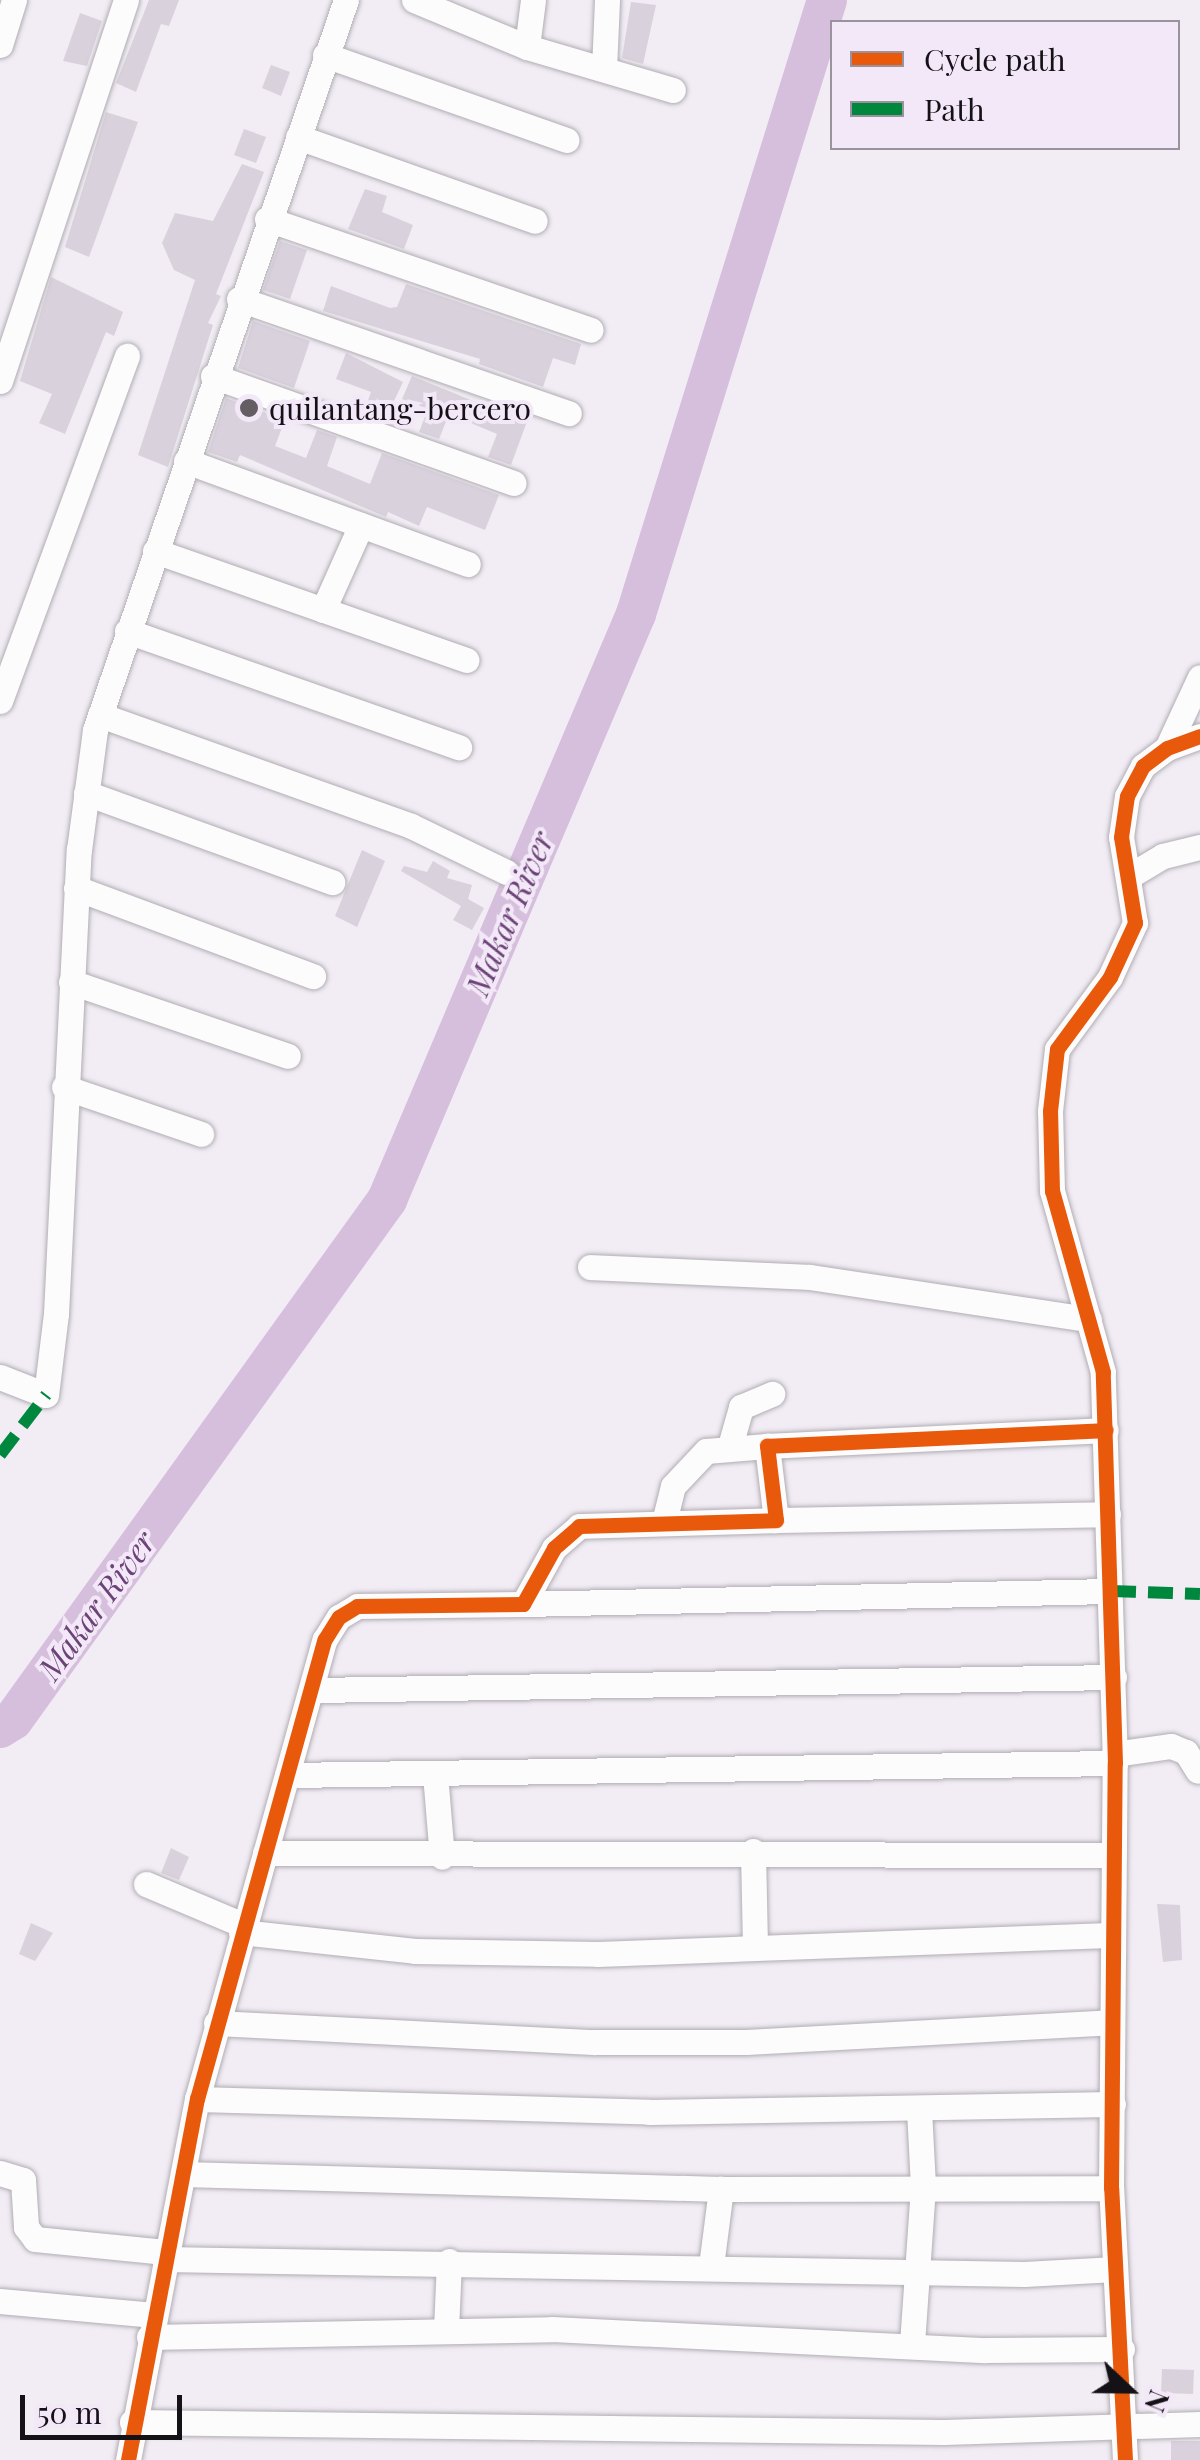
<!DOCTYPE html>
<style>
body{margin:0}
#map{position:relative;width:1200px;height:2460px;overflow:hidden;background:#f2ecf4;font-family:"Playfair Display",serif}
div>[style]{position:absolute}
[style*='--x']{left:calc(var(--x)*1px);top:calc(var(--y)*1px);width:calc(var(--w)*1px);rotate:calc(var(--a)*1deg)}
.river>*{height:40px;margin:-20px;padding:0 20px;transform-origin:20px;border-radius:20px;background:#d6bedd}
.building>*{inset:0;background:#d9d2dd}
.roads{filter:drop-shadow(0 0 2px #b1adb3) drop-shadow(0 0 2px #b1adb3)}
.minor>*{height:25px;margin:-12.5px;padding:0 12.5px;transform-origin:12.5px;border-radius:12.5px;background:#fdfcfd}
.quiet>*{height:12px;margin-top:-6px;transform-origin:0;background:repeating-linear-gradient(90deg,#00873e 0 25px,transparent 0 37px)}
.cycleway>*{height:15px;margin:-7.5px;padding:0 7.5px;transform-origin:7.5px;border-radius:7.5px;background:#e8590c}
.dots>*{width:28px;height:28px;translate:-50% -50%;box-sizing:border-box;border:5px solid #f3e8f7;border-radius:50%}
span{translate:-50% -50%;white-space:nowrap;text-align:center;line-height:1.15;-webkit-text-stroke:8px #f3e8f7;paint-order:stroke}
.poi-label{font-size:30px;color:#151217}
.left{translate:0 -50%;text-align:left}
.water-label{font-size:32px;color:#6b4377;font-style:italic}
.legend{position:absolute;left:830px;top:20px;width:350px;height:130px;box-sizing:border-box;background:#f3e8f7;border:2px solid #9a929d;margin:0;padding:12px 18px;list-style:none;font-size:30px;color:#151217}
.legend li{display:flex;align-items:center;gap:20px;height:50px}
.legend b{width:50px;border:2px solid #9a929d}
.north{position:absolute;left:1080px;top:2340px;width:100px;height:100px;-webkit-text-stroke:8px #f3e8f7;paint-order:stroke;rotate:112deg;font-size:28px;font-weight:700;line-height:40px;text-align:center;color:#151217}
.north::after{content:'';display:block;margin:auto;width:35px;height:45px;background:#151217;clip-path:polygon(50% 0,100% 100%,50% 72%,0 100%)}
.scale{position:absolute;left:20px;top:2395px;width:162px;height:45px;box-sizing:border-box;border:5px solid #151217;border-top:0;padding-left:12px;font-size:30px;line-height:35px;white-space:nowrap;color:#151217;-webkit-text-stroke:8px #f3e8f7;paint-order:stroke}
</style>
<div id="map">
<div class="river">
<i style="--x:0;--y:1728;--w:15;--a:-32"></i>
<i style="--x:13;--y:1720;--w:641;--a:-54.28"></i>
<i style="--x:387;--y:1200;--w:637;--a:-66.98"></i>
<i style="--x:636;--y:614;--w:643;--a:-72.72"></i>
</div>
<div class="building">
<i style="clip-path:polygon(149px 0,179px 0,169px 26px,161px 24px,136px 92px,116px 83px)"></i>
<i style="clip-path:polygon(631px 2px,656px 5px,643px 64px,622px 58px)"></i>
<i style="clip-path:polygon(80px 13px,102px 21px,87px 66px,63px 61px)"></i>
<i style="clip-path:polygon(271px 65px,290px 72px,281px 96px,262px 88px)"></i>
<i style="clip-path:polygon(106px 112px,138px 122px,89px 257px,65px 247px)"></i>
<i style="clip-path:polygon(244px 129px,266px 137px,256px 163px,234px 155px)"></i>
<i style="clip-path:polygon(242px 164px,264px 172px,216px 294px,221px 296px,208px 323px,213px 325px,168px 467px,138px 455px,195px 280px,174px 270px,162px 243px,175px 213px,213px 221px)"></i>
<i style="clip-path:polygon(365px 189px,387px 196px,382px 212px,413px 225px,404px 249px,348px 229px)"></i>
<i style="clip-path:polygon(280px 241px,307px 250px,290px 299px,263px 290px)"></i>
<i style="clip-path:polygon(51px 277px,123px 312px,114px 336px,106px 332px,65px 434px,39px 423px,52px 394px,20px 381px)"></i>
<i style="clip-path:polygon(406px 284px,581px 344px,575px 365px,553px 358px,543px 387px,479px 364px,480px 359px,323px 311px,331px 286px,390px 308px,397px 307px)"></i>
<i style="clip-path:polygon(253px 321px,310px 341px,294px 388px,238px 368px)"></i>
<i style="clip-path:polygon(346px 353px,403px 382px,385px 420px,364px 412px,371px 392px,336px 379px)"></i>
<i style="clip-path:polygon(412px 376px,505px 414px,529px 416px,511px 465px,488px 457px,497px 434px,449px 414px,439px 439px,419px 432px,428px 409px,402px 399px)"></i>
<i style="clip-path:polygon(226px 398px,285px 420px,275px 446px,306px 458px,317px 430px,337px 437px,327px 466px,370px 484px,382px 453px,499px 495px,485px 530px,427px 507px,419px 526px,388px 512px,386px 517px,240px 455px,237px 462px,208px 452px)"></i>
<i style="clip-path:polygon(362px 850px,385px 861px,357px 927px,335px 916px)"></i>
<i style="clip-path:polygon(433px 861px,450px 871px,447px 878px,472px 885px,468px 899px,484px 908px,472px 930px,453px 920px,461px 906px,401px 871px,404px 866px,427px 872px)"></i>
<i style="clip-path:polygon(171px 1848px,189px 1857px,179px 1880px,161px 1873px)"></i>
<i style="clip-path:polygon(1157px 1904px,1180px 1905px,1182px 1960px,1163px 1962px)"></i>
<i style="clip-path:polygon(31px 1923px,53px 1933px,35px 1961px,19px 1954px)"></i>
<i style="clip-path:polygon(1162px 2369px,1194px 2370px,1193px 2394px,1161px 2393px)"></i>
<i style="clip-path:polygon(1171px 2441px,1200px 2441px,1200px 2460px,1171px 2460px)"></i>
</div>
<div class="roads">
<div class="minor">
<i style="--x:414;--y:0;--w:122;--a:22.6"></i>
<i style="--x:527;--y:47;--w:152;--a:16.4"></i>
<i style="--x:0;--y:45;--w:47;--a:-72.7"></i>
<i style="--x:527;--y:47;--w:47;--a:-82.7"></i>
<i style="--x:325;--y:55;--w:256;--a:19.4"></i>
<i style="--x:604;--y:69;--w:69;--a:-87.5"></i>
<i style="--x:298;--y:137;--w:251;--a:19.5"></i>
<i style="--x:267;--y:219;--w:342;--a:18.9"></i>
<i style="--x:239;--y:299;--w:349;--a:19.1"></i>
<i style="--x:213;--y:376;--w:319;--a:19.6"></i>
<i style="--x:0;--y:381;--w:401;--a:-71.7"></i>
<i style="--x:186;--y:461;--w:300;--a:20.1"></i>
<i style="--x:155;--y:551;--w:330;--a:19.3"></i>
<i style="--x:323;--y:610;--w:93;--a:-65.9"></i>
<i style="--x:127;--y:631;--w:352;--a:19.3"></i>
<i style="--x:0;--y:701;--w:368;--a:-69.8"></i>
<i style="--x:100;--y:715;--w:330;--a:19.6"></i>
<i style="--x:411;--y:826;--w:106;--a:25.8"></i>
<i style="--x:1167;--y:748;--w:78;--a:-65.1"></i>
<i style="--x:86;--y:793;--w:262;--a:19.9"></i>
<i style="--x:1131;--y:875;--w:37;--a:-31"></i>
<i style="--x:1163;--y:856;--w:38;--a:-14"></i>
<i style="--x:76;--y:888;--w:253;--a:20.4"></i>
<i style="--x:71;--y:982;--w:229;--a:18.8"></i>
<i style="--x:64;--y:1087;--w:145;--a:18.9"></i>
<i style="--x:590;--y:1267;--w:220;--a:2.6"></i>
<i style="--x:810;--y:1277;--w:282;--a:8.6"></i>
<i style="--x:0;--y:1377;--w:49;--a:21.4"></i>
<i style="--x:46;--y:1395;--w:82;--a:-83"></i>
<i style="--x:56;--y:1314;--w:465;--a:-87.2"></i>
<i style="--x:79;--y:850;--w:121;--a:-82.4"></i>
<i style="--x:95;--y:730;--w:772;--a:-71.03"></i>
<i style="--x:730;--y:1446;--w:41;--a:-74.2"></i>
<i style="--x:741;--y:1407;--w:34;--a:-23"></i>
<i style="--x:776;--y:1520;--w:332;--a:-1"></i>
<i style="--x:664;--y:1522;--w:37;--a:-76"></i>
<i style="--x:673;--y:1486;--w:48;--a:-46.7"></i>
<i style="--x:706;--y:1451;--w:61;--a:-4.7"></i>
<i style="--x:523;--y:1604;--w:588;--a:-1.27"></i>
<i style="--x:314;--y:1690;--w:800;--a:-0.93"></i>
<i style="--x:1114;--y:1754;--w:58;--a:-8"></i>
<i style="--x:1171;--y:1746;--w:16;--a:22"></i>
<i style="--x:1186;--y:1752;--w:22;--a:58"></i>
<i style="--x:435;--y:1774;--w:83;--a:85.2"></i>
<i style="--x:287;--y:1775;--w:828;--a:-0.83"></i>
<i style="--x:753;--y:1851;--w:97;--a:88.8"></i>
<i style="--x:265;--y:1853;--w:848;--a:0.14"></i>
<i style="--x:146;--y:1884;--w:105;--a:22.9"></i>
<i style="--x:241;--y:1932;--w:175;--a:6.2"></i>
<i style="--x:415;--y:1951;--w:183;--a:0.9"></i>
<i style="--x:598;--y:1954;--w:511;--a:-2.13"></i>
<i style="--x:216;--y:2023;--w:378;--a:2.9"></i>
<i style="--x:594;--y:2042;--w:152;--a:0"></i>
<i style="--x:746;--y:2042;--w:365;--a:-3.1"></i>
<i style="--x:197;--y:2099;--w:452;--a:1.6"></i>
<i style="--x:649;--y:2112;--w:464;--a:-1"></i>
<i style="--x:0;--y:2173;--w:24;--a:17"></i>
<i style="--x:23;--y:2180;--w:47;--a:86.3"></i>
<i style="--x:26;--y:2227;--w:15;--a:53"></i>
<i style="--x:35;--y:2239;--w:131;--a:5.7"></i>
<i style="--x:183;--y:2174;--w:538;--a:1.6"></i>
<i style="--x:721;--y:2189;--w:390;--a:-0.1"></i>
<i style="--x:164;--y:2259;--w:860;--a:1"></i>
<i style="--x:1024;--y:2274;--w:91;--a:-3.1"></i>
<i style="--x:711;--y:2266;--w:78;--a:-82.6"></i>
<i style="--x:0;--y:2301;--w:155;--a:5.2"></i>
<i style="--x:446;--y:2330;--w:69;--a:-87.5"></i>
<i style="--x:149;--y:2337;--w:403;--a:-1.1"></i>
<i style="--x:552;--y:2329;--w:434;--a:2.8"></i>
<i style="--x:985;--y:2350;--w:137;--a:-0.4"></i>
<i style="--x:912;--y:2344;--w:158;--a:-86"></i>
<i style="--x:923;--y:2186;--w:76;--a:-93"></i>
<i style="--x:132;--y:2422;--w:812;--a:0.71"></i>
<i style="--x:944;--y:2432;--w:256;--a:-1.8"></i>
<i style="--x:128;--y:2460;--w:368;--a:-79.2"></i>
<i style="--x:197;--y:2099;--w:477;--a:-74.5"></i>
<i style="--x:325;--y:1639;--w:26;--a:-58"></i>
<i style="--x:339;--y:1617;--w:21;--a:-31"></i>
<i style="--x:357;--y:1606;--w:166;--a:-0.7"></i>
<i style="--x:523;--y:1604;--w:64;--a:-61"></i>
<i style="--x:554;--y:1548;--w:33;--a:-41"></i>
<i style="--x:579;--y:1526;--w:197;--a:-1.7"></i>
<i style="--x:776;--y:1520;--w:75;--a:-96.9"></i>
<i style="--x:767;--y:1446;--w:339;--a:-2.7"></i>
<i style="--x:1125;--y:2460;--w:272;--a:-92.9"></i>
<i style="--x:1111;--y:2188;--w:425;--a:-89.5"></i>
<i style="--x:1115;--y:1763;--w:391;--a:-91.8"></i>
<i style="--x:1103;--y:1372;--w:188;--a:-105.7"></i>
<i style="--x:1052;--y:1191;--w:80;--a:-91.4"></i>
<i style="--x:1050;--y:1111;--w:62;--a:-83.6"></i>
<i style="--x:1057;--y:1049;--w:89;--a:-53.6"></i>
<i style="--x:1110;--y:977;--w:60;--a:-65.2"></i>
<i style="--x:1135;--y:923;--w:87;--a:-99.2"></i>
<i style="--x:1121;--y:837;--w:41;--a:-81.7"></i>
<i style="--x:1127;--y:796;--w:34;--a:-62"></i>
<i style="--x:1143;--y:766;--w:30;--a:-37"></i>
<i style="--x:1167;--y:748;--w:35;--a:-20"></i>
</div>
</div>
<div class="quiet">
<i style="--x:0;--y:1455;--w:76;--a:-52.5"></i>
<i style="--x:1111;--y:1591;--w:89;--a:1.9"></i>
</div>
<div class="cycleway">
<i style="--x:128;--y:2460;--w:368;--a:-79.2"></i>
<i style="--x:197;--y:2099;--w:477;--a:-74.5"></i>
<i style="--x:325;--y:1639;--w:26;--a:-58"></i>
<i style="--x:339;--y:1617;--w:21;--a:-31"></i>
<i style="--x:357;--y:1606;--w:166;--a:-0.7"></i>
<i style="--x:523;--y:1604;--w:64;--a:-61"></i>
<i style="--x:554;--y:1548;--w:33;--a:-41"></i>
<i style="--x:579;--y:1526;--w:197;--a:-1.7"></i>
<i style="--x:776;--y:1520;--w:75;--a:-96.9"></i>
<i style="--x:767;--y:1446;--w:339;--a:-2.7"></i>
<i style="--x:1125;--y:2460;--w:272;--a:-92.9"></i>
<i style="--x:1111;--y:2188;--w:425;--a:-89.5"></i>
<i style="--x:1115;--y:1763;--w:391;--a:-91.8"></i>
<i style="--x:1103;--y:1372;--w:188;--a:-105.7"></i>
<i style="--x:1052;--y:1191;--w:80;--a:-91.4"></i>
<i style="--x:1050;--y:1111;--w:62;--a:-83.6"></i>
<i style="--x:1057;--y:1049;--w:89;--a:-53.6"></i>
<i style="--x:1110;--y:977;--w:60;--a:-65.2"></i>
<i style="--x:1135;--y:923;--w:87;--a:-99.2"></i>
<i style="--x:1121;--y:837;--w:41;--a:-81.7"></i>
<i style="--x:1127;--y:796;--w:34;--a:-62"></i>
<i style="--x:1143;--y:766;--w:30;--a:-37"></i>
<i style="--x:1167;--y:748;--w:35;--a:-20"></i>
</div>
<div class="dots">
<i style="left:249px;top:408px;background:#625e64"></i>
</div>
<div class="poi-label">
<span class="left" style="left:269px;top:408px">quilantang-bercero</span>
</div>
<div class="water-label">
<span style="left:509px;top:913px;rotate:-67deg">Makar River</span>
<span style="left:96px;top:1605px;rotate:-54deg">Makar River</span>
</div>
<ul class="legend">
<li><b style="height:12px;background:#e8590c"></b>Cycle path</li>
<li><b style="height:12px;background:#00873e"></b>Path</li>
</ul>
<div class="north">N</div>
<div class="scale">50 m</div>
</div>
